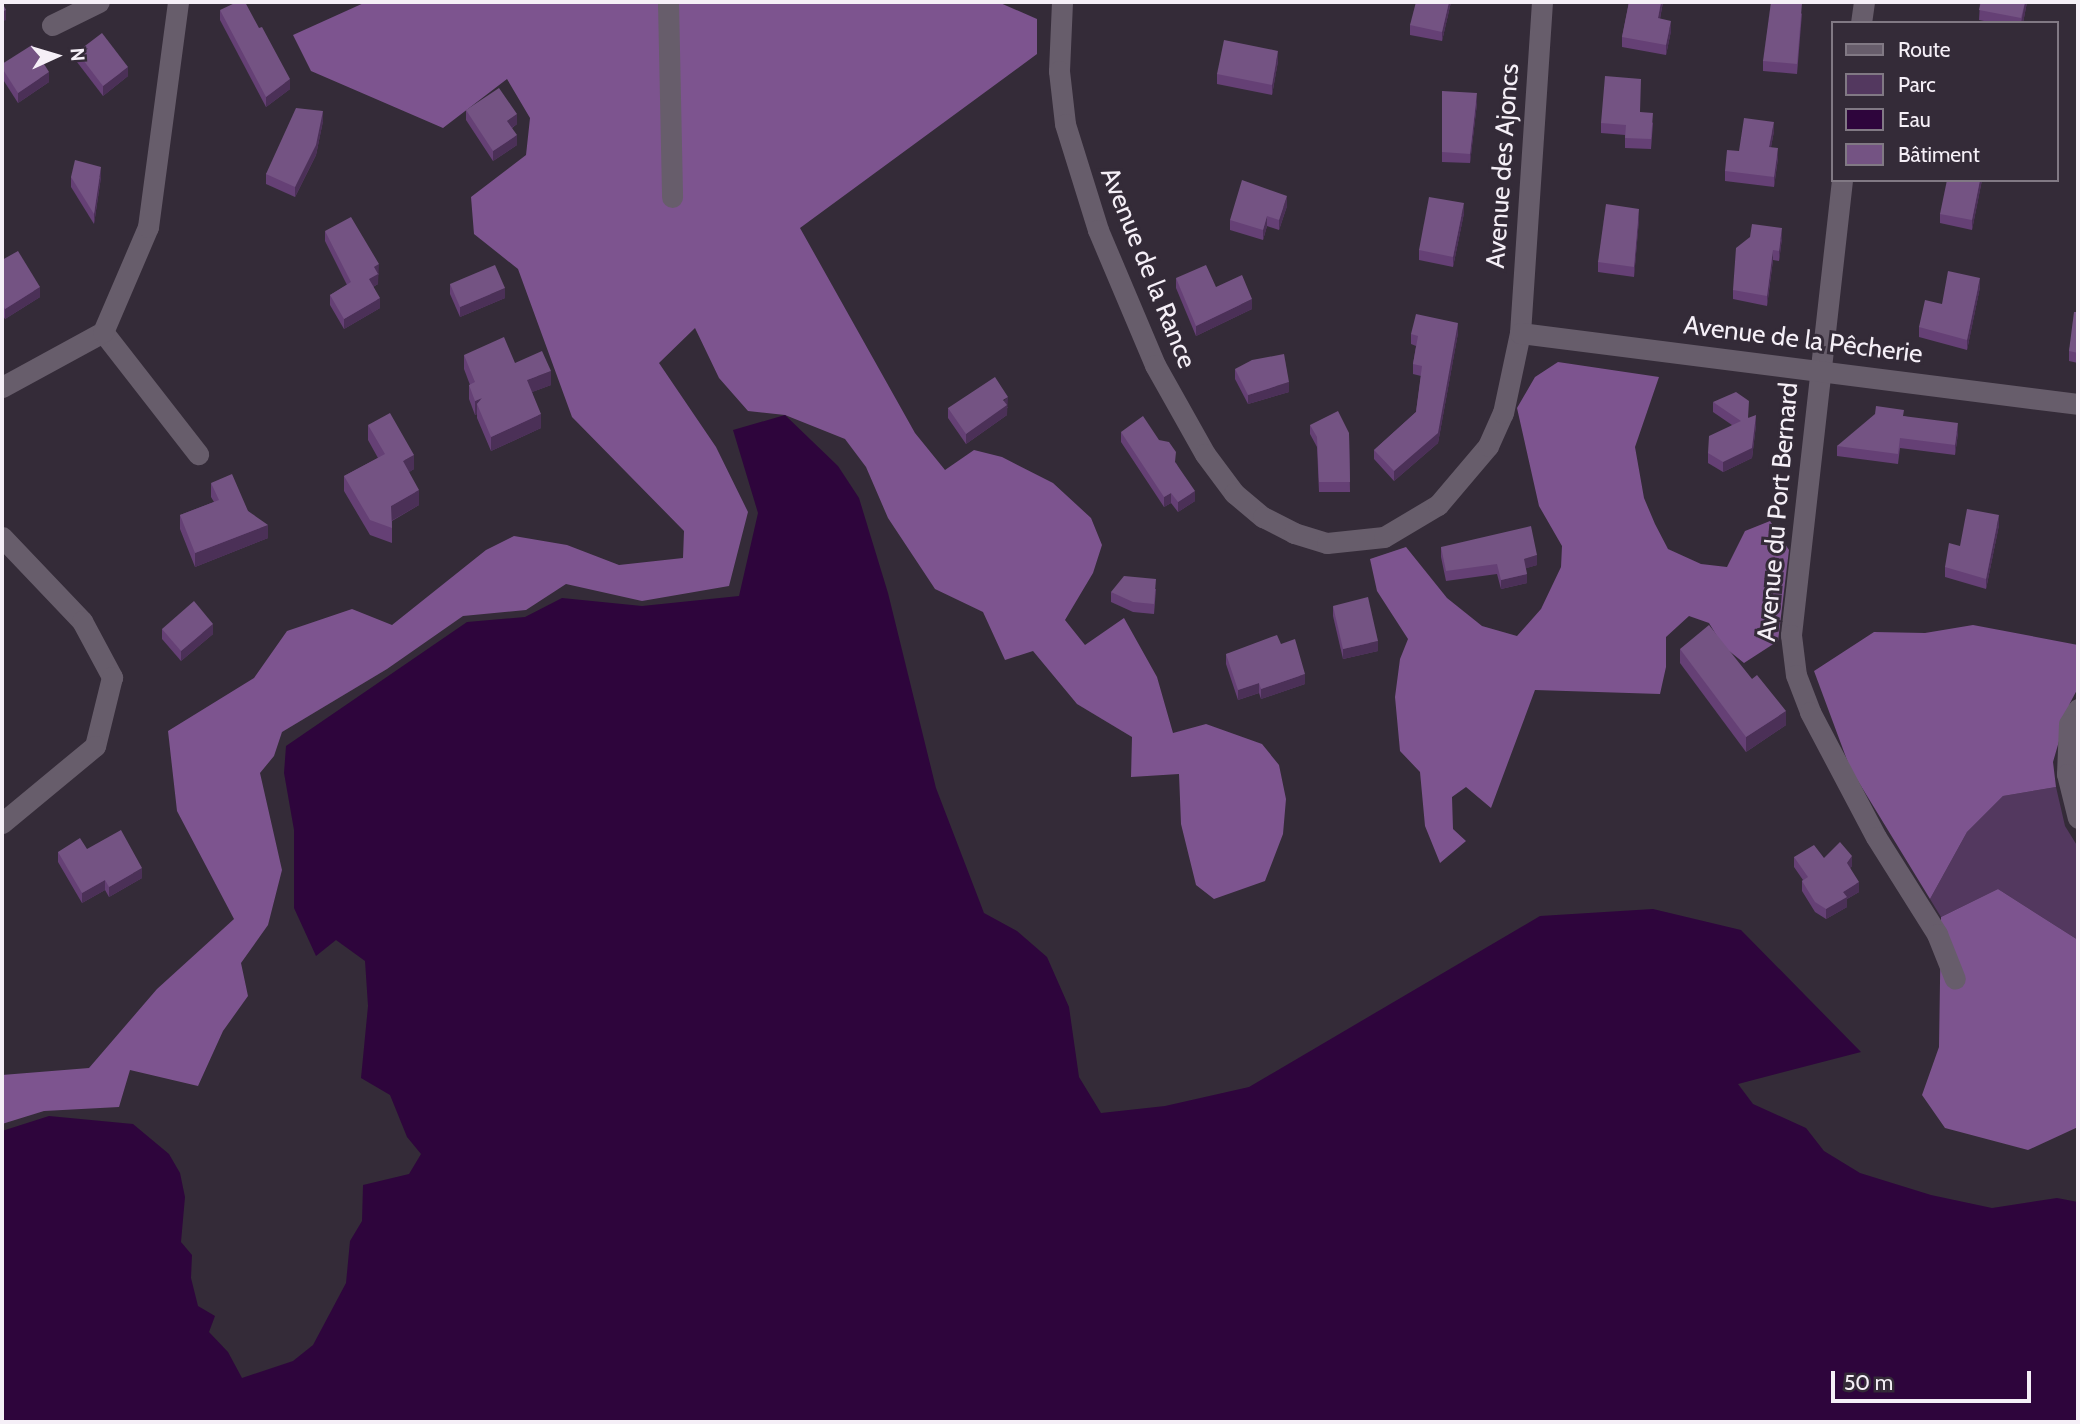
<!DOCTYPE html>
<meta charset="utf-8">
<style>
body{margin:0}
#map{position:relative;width:2080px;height:1424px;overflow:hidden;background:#342b38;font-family:Cabin,sans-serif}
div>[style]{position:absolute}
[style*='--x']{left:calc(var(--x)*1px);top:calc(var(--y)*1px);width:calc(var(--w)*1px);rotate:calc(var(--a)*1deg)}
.green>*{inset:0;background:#53385f}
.forest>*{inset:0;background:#7d548f}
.water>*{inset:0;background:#2e053c}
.street>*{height:21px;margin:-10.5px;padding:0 10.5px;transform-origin:10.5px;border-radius:10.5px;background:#675d6b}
.wall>*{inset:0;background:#654075}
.shaded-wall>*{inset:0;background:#4b3057}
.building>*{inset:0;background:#745383}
span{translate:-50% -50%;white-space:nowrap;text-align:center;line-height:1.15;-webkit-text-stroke:6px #342b38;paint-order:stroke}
.street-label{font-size:26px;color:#f5eff7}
.frame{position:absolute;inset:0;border:4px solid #f5eff7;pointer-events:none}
.legend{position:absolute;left:1831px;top:21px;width:228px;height:161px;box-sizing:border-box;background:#342b38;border:2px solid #817984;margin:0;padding:9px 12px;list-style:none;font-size:21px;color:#f5eff7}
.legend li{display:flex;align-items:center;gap:14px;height:35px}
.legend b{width:35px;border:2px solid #817984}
.north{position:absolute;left:21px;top:21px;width:70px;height:70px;-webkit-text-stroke:5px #342b38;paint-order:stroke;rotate:86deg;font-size:19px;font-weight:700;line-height:28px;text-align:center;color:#f5eff7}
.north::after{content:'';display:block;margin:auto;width:24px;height:32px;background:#f5eff7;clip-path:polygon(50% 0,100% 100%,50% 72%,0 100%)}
.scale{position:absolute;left:1831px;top:1371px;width:200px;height:32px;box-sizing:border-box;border:4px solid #f5eff7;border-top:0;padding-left:9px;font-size:21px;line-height:24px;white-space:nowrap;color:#f5eff7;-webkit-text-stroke:5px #342b38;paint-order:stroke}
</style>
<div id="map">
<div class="green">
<i style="clip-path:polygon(2056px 787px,2065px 826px,2078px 847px,2078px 940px,1998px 889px,1941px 917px,1930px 899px,1967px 832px,2003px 796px)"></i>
</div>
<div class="forest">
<i style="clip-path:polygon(366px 2px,998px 2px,1037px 19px,1037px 54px,800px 228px,915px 433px,945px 470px,974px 450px,1002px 457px,1053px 483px,1091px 518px,1102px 545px,1093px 573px,1065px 620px,1085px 645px,1124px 618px,1157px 677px,1173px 733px,1206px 724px,1262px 744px,1279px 765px,1286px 799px,1283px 834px,1265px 881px,1214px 899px,1196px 885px,1181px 824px,1179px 774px,1131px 777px,1132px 737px,1077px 704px,1033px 651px,1005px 660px,983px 612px,935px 589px,888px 518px,866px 467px,845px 439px,785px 415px,748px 411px,719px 378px,695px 328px,659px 363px,716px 447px,748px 512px,729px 586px,642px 601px,566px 584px,526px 610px,463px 616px,387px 669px,282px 732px,274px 756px,260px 773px,282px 870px,268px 925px,241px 963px,248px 996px,223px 1031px,198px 1086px,130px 1070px,119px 1107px,44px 1111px,2px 1124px,2px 1075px,89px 1068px,157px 989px,234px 919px,177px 811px,168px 731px,254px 678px,287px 631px,352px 609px,392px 625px,486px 550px,514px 536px,567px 545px,619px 565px,683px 558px,684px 531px,572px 417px,518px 269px,474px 234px,471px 197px,526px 155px,530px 118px,507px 79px,443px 128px,311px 71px,293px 35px)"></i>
<i style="clip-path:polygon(1558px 362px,1659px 377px,1635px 447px,1644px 498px,1655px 524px,1668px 549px,1701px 564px,1727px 567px,1745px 531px,1770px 521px,1789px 550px,1778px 641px,1744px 663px,1723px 646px,1709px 623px,1689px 616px,1666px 637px,1666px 667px,1660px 694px,1535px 690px,1491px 808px,1466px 787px,1452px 797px,1453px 829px,1466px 841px,1440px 863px,1425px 826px,1420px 772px,1400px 751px,1395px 697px,1400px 659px,1408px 639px,1377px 591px,1370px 559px,1406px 547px,1447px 598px,1482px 626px,1517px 636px,1541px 609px,1561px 567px,1562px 546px,1539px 506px,1517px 408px,1535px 377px)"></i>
<i style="clip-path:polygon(1973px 625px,2078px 645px,2078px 688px,2070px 703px,2053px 762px,2056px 787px,2003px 796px,1967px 832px,1930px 899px,1850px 768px,1814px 671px,1874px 632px,1925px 633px)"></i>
<i style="clip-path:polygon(1998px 889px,2078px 940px,2078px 1127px,2028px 1150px,1945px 1128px,1922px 1095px,1939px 1047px,1941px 917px)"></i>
</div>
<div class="water">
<i style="clip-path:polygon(785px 415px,838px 466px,859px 498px,888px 593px,936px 788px,984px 913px,1017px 931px,1047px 957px,1069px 1007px,1079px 1077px,1101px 1113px,1165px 1106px,1249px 1087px,1540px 916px,1653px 909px,1741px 930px,1861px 1052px,1738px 1084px,1753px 1104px,1806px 1128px,1824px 1151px,1860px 1173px,1931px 1195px,1992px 1208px,2057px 1198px,2078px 1202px,2078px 1422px,2px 1422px,2px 1131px,49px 1116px,133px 1124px,169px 1154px,180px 1173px,185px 1197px,181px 1242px,192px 1255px,191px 1278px,198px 1306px,215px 1316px,209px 1332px,228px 1352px,242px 1378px,293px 1361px,313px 1345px,346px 1283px,350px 1241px,362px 1221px,363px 1185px,409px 1174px,421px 1154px,407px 1137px,390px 1095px,361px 1078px,368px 1006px,365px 961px,336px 940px,316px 956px,294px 908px,294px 830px,284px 773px,286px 746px,467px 622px,525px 617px,562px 598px,642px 606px,739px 596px,758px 513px,733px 430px)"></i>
</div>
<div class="street">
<i style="--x:668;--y:2;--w:195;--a:88.8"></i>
<i style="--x:1062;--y:2;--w:69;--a:92.5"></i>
<i style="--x:1059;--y:71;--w:53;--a:83.5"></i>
<i style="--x:1065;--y:124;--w:111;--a:72.7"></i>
<i style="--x:1098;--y:230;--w:147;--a:67.1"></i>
<i style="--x:1155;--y:365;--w:102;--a:60.7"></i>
<i style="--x:1205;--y:454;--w:49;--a:53.4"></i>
<i style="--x:1234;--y:493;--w:38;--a:40"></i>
<i style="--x:1263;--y:517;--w:35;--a:27"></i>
<i style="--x:1294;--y:533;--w:34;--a:17"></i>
<i style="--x:1327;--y:543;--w:57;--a:-6"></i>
<i style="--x:1384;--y:537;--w:63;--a:-30.7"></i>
<i style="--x:1438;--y:505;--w:77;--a:-49.7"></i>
<i style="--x:1488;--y:446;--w:36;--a:-66"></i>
<i style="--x:1503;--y:413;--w:82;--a:-78"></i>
<i style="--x:1520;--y:333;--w:332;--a:-86.2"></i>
<i style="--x:1861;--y:23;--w:21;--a:-82"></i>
<i style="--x:52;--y:25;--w:52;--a:-26.1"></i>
<i style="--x:1842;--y:180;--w:458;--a:96.4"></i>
<i style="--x:1791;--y:635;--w:40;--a:82.9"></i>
<i style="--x:1796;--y:675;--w:40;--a:69"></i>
<i style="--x:1810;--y:712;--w:141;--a:62.2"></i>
<i style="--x:1876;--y:837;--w:115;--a:57.8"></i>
<i style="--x:1937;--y:934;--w:48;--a:68.2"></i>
<i style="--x:103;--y:332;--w:155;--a:52.1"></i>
<i style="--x:1520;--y:333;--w:562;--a:7.25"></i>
<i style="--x:2;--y:387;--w:115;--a:-28.6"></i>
<i style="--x:103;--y:332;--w:114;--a:-66.8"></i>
<i style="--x:148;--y:227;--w:227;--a:-82.4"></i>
<i style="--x:2;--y:537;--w:116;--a:46.4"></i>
<i style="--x:82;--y:621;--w:64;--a:61.8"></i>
<i style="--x:112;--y:677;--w:71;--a:103.8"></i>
<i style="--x:95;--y:746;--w:121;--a:140.4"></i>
<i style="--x:2078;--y:709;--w:17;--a:121"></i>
<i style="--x:2069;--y:724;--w:50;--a:92.3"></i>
<i style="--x:2067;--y:774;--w:45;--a:76"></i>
</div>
<div class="wall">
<i style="clip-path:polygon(1451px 2px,1442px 41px,1410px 35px,1410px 25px)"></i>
<i style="clip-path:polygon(1629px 2px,1663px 2px,1660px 19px,1671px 31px,1666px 55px,1622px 47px,1622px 37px)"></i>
<i style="clip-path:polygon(1977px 2px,2027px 2px,2023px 23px,1994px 23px,1979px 20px,1980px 2px)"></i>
<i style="clip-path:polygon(220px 10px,290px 89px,266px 107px,220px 20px)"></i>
<i style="clip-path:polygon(1802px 13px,1797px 74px,1763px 71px,1763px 61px)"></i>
<i style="clip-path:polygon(77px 52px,128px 76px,103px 96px,77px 62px)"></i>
<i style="clip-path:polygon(1278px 61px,1272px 95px,1217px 84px,1217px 74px)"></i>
<i style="clip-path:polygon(2px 64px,49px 82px,18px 103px,2px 78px)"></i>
<i style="clip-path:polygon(1442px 91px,1477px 103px,1470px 163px,1442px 162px)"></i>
<i style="clip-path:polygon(466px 110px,517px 124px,512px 128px,517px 145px,493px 161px,466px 120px)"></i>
<i style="clip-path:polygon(1640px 112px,1653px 123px,1651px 149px,1625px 148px,1625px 135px,1601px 133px,1601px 123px)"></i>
<i style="clip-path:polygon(323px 121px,316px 155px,295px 197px,266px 184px,266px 174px)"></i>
<i style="clip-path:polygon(1774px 131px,1771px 147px,1778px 158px,1774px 187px,1725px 181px,1725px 171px,1739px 151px)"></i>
<i style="clip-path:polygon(71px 177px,101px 177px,94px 224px,71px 187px)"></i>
<i style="clip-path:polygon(1982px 180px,1972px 230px,1940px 223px,1940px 214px)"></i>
<i style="clip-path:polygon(1287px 206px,1279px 230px,1267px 226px,1263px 240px,1230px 230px,1230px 220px)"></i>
<i style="clip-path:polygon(1464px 213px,1453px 267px,1419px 260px,1419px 250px)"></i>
<i style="clip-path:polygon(1639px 219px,1634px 277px,1598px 272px,1598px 262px)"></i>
<i style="clip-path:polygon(325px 231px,379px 274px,378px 275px,378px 284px,373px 287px,380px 308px,344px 329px,330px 305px,330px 295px,347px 285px,325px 241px)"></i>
<i style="clip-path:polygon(1782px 238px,1779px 261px,1773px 260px,1767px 306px,1733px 299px,1733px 290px)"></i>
<i style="clip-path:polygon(2px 260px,40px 297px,5px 319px,2px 314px)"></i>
<i style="clip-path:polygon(1176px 278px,1252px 309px,1196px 336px,1176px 288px)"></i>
<i style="clip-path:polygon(450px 284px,505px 298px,460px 317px,450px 294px)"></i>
<i style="clip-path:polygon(1980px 287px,1967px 350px,1919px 337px,1919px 327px,1942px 304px)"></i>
<i style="clip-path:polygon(2078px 312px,2078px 363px,2069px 361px,2069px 351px)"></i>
<i style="clip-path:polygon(1458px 333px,1438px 443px,1394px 481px,1374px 459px,1374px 450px,1416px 412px,1421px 376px,1413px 374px,1413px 364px,1416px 346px,1411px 344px,1411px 334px)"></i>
<i style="clip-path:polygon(464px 355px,515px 363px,551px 385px,532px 392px,541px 428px,491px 451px,477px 418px,477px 414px,475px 415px,469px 399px,469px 385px,470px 385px,464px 369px)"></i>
<i style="clip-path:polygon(1235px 369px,1289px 392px,1248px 404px,1235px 379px)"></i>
<i style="clip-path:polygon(1713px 402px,1749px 418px,1756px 425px,1752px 458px,1723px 472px,1708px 463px,1708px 453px,1732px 425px,1713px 412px)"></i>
<i style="clip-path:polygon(1007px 407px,1007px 415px,966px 444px,948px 418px,948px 408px,1008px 407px)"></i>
<i style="clip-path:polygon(1904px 416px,1958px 433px,1955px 455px,1900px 448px,1898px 464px,1837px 456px,1837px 446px)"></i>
<i style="clip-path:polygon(368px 425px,414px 469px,409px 472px,419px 505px,392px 521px,392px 543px,370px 535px,344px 491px,344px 476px,378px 458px,368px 440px)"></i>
<i style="clip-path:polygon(1310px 425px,1349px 433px,1350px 492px,1319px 492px,1317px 447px,1310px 434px)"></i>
<i style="clip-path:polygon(1121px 432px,1176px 463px,1195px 501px,1178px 512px,1171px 503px,1164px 507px,1121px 442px)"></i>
<i style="clip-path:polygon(211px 483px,248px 511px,268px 538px,195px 567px,180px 529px,180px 515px,214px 502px,211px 497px)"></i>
<i style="clip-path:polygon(1999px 525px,1986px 589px,1945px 577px,1945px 567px,1960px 546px)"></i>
<i style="clip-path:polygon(1441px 547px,1537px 565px,1526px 568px,1527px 583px,1501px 589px,1497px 574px,1446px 581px,1441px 557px)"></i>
<i style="clip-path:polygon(1156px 589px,1154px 614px,1133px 612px,1111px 602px,1111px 592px)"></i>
<i style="clip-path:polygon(1333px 606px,1378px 651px,1343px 659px,1333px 616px)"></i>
<i style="clip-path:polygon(162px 629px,213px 634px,181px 661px,162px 639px)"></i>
<i style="clip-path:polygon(1281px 644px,1305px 684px,1261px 699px,1259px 693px,1238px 700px,1226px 664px,1226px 654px)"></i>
<i style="clip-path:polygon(1680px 649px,1752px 679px,1786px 725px,1746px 752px,1680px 663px)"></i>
<i style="clip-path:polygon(87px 849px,142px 878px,109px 897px,105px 890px,82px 903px,58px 862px,58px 852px)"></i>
<i style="clip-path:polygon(1794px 857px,1824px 858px,1852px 866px,1850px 868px,1859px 892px,1847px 899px,1847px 907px,1826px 919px,1815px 912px,1802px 891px,1802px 881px,1803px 880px,1794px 867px)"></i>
</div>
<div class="shaded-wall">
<i style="clip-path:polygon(1449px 2px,1451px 2px,1442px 41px,1442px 32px)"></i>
<i style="clip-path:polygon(1661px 2px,1663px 2px,1658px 28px,1658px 18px)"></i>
<i style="clip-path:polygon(2025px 2px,2027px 2px,2023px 23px,2021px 23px)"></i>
<i style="clip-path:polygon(6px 10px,6px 20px,2px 22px,2px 12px)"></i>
<i style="clip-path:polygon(1671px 21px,1671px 31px,1666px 55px,1666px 45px)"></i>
<i style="clip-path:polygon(1278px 51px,1278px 61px,1272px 95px,1272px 85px)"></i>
<i style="clip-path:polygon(128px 67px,128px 76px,103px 96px,103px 86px)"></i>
<i style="clip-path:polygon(49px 72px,49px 82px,18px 103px,18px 93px)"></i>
<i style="clip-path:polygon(290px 79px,290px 89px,266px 107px,266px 97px)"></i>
<i style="clip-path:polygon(1477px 93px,1477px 103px,1470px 163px,1470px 154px)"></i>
<i style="clip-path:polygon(323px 111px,323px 121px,316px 155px,295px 197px,295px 187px)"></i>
<i style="clip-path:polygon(517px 114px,517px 124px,507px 131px,507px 121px)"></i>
<i style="clip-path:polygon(1774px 122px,1774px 131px,1769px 157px,1769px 147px)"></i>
<i style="clip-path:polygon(517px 135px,517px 145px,493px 161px,493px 151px)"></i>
<i style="clip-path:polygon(1778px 148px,1778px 158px,1774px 187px,1774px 177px)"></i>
<i style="clip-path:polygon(101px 167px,101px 177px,94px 224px,94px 214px)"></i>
<i style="clip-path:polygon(1980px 180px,1982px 180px,1972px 230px,1972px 220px)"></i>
<i style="clip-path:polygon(1287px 196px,1287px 206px,1279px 230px,1279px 220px)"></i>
<i style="clip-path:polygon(1464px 203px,1464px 213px,1453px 267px,1453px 257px)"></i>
<i style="clip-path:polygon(1639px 209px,1639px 219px,1634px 277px,1634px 267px)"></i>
<i style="clip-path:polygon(1267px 216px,1267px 226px,1263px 240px,1263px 230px)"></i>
<i style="clip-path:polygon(1782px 228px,1782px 238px,1779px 261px,1779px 251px)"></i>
<i style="clip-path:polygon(1773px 250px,1773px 260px,1767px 306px,1767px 296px)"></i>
<i style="clip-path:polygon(379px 264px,378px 284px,369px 289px,369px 279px,374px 267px)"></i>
<i style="clip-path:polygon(1980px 278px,1980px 287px,1967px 350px,1967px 340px)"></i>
<i style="clip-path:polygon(40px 287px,40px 297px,5px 319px,5px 309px)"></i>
<i style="clip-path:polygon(505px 288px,505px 298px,460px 317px,460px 307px)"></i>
<i style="clip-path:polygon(380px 298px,380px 308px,344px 329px,344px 319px)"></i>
<i style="clip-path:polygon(1252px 299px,1252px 309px,1196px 336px,1196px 326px)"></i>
<i style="clip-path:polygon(1458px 323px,1458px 333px,1438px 443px,1394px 481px,1394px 471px)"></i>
<i style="clip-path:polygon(551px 371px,551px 385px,527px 394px,527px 380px)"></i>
<i style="clip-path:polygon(1289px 382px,1289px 392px,1248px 404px,1248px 395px)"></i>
<i style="clip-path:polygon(1008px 397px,1007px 415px,966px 444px,966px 434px)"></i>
<i style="clip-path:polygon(482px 398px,477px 404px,477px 414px,475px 415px,475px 401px)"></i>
<i style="clip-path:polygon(541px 414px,541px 428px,491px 451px,491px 437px)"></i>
<i style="clip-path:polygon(1756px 415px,1756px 425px,1752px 458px,1723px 472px,1723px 462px)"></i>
<i style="clip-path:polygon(1958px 423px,1958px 433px,1955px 455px,1955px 445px)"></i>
<i style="clip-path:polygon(414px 455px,414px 469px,403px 476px,403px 461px)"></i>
<i style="clip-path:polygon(419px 490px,419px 505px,391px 521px,391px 506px)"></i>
<i style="clip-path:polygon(1195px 491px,1195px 501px,1178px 512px,1178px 502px)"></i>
<i style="clip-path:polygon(1171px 493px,1171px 503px,1164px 507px,1164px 497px)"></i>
<i style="clip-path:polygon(1999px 515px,1999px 525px,1986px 589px,1986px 579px)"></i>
<i style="clip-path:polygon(268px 525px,268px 538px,195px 567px,195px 553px)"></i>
<i style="clip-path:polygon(1537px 555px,1537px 565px,1524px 569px,1524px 559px)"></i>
<i style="clip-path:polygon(1527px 574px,1527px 583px,1501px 589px,1501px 580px)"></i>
<i style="clip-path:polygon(213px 624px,213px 634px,181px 661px,181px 651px)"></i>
<i style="clip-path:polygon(1378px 641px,1378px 651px,1343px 659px,1343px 649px)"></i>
<i style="clip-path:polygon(1305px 674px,1305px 684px,1261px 699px,1261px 689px)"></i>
<i style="clip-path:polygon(1259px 683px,1259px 693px,1238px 700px,1238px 690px)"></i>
<i style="clip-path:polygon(1786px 711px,1786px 725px,1746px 752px,1746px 737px)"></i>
<i style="clip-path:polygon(1852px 856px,1852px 866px,1847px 872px,1847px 863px)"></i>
<i style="clip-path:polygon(142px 868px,142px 878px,109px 897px,109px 887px)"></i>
<i style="clip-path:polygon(105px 880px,105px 890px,82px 903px,82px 893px)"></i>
<i style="clip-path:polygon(1859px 882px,1859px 892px,1847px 899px,1847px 907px,1826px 919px,1826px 909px,1843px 892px)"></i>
</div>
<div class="building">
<i style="clip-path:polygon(2px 2px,6px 10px,2px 12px)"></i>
<i style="clip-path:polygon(237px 2px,245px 2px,259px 28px,262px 27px,290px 79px,266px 97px,220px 10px)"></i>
<i style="clip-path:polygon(1416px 2px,1449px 2px,1442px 32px,1410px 25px)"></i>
<i style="clip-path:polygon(1629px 2px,1661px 2px,1658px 18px,1671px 21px,1666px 45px,1622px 37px)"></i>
<i style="clip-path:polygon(1771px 2px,1802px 3px,1797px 64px,1763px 61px)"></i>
<i style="clip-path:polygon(1981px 2px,2025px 2px,2021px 18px,1979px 10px)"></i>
<i style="clip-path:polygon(102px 33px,128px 67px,103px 86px,77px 52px)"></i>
<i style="clip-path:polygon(1224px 40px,1278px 51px,1272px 85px,1217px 74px)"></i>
<i style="clip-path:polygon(32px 45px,49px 72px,18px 93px,2px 68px,2px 64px)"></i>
<i style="clip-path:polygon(1605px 76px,1641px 79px,1640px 112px,1653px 113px,1651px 139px,1625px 138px,1626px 125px,1601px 123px)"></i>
<i style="clip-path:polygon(499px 88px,517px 114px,507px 121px,517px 135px,493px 151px,466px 110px)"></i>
<i style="clip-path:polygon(1442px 91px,1477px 93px,1470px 154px,1442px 152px)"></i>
<i style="clip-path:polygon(296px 108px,323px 111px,316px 145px,295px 187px,266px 174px)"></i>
<i style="clip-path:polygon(1744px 118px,1774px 122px,1769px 147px,1778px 148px,1774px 177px,1725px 171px,1727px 150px,1739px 151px)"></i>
<i style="clip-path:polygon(75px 160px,101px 167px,94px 214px,71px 177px)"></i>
<i style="clip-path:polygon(1242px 180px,1287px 196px,1279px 220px,1267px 216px,1263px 230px,1230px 220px)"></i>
<i style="clip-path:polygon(1947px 180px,1980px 180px,1972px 220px,1940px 214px)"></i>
<i style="clip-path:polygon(1429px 197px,1464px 203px,1453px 257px,1419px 250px)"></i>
<i style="clip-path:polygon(1606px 204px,1639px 209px,1634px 267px,1598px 262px)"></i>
<i style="clip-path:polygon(351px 217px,379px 264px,374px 267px,378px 274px,369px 279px,380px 298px,344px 319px,330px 295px,351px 282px,325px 231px)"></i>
<i style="clip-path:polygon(1752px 224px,1782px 228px,1779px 251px,1773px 250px,1767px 296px,1733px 290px,1736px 248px,1750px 237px)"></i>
<i style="clip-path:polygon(18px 251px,40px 287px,5px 309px,2px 304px,2px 260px)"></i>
<i style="clip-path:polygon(495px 265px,505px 288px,460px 307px,450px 284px)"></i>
<i style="clip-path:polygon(1206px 265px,1216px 287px,1242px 275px,1252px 299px,1196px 326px,1176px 278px)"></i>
<i style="clip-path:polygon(1948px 271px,1980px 278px,1967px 340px,1919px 327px,1925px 300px,1942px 304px)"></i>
<i style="clip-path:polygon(2074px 312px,2078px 312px,2078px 353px,2069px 351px)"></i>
<i style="clip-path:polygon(1416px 314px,1458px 323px,1438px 433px,1394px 471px,1374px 450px,1416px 412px,1422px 366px,1413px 364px,1418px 336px,1411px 334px)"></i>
<i style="clip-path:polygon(504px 337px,515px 363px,542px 351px,551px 371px,527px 380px,541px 414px,491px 437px,477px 404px,482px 398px,475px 401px,469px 385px,475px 382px,464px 355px)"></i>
<i style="clip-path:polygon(1284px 354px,1289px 382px,1248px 395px,1235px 369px,1252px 360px)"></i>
<i style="clip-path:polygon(995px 377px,1008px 397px,1003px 400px,1007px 405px,966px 434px,948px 408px)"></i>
<i style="clip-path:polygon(1736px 392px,1749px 401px,1748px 418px,1756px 415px,1752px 448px,1723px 462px,1708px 453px,1709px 436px,1741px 421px,1713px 402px)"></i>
<i style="clip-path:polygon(1876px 406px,1904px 410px,1903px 416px,1958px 423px,1955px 445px,1900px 438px,1898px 454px,1837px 446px,1875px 414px)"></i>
<i style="clip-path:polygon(1338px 411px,1349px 433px,1350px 482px,1319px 482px,1317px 437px,1310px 425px)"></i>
<i style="clip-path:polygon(390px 413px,414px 455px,403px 461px,419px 490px,391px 506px,392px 528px,370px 520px,344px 476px,385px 454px,368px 425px)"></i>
<i style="clip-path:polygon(1143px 416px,1159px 440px,1169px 442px,1176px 452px,1175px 462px,1195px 491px,1178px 502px,1171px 493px,1164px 497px,1121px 432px)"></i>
<i style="clip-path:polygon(232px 474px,248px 511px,268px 525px,195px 553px,180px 515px,219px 500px,211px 483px)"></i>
<i style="clip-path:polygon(1967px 509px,1999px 515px,1986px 579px,1945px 567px,1949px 543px,1960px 546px)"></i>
<i style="clip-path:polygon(1531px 526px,1537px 555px,1524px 559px,1527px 574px,1501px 580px,1497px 564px,1446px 571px,1441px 547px)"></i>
<i style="clip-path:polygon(1124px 576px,1156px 579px,1154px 604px,1133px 602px,1111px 592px)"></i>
<i style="clip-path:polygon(1368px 597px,1378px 641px,1343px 649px,1333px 606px)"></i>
<i style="clip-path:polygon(194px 601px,213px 624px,181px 651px,162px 629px)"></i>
<i style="clip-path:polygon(1709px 625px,1752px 679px,1757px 675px,1786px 711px,1746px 737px,1680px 649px)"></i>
<i style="clip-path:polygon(1277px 635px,1281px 644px,1295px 639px,1305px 674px,1261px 689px,1259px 683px,1238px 690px,1226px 654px)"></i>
<i style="clip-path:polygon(121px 830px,142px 868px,109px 887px,105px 880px,82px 893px,58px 852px,80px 838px,87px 849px)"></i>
<i style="clip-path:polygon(1840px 842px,1852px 856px,1847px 863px,1859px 882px,1843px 892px,1847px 897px,1826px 909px,1815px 902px,1802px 881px,1808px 877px,1794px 857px,1814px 845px,1824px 858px)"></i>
</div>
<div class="street-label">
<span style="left:1503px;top:166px;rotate:-86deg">Avenue des Ajoncs</span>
<span style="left:1148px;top:268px;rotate:68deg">Avenue de la Rance</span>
<span style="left:1803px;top:340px;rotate:7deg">Avenue de la Pêcherie</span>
<span style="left:1778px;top:512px;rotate:-85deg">Avenue du Port Bernard</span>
</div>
<div class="frame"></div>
<ul class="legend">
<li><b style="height:9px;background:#675d6b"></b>Route</li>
<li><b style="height:19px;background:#53385f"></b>Parc</li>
<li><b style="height:19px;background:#2e053c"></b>Eau</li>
<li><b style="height:19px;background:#745383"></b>Bâtiment</li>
</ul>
<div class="north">N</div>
<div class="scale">50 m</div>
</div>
